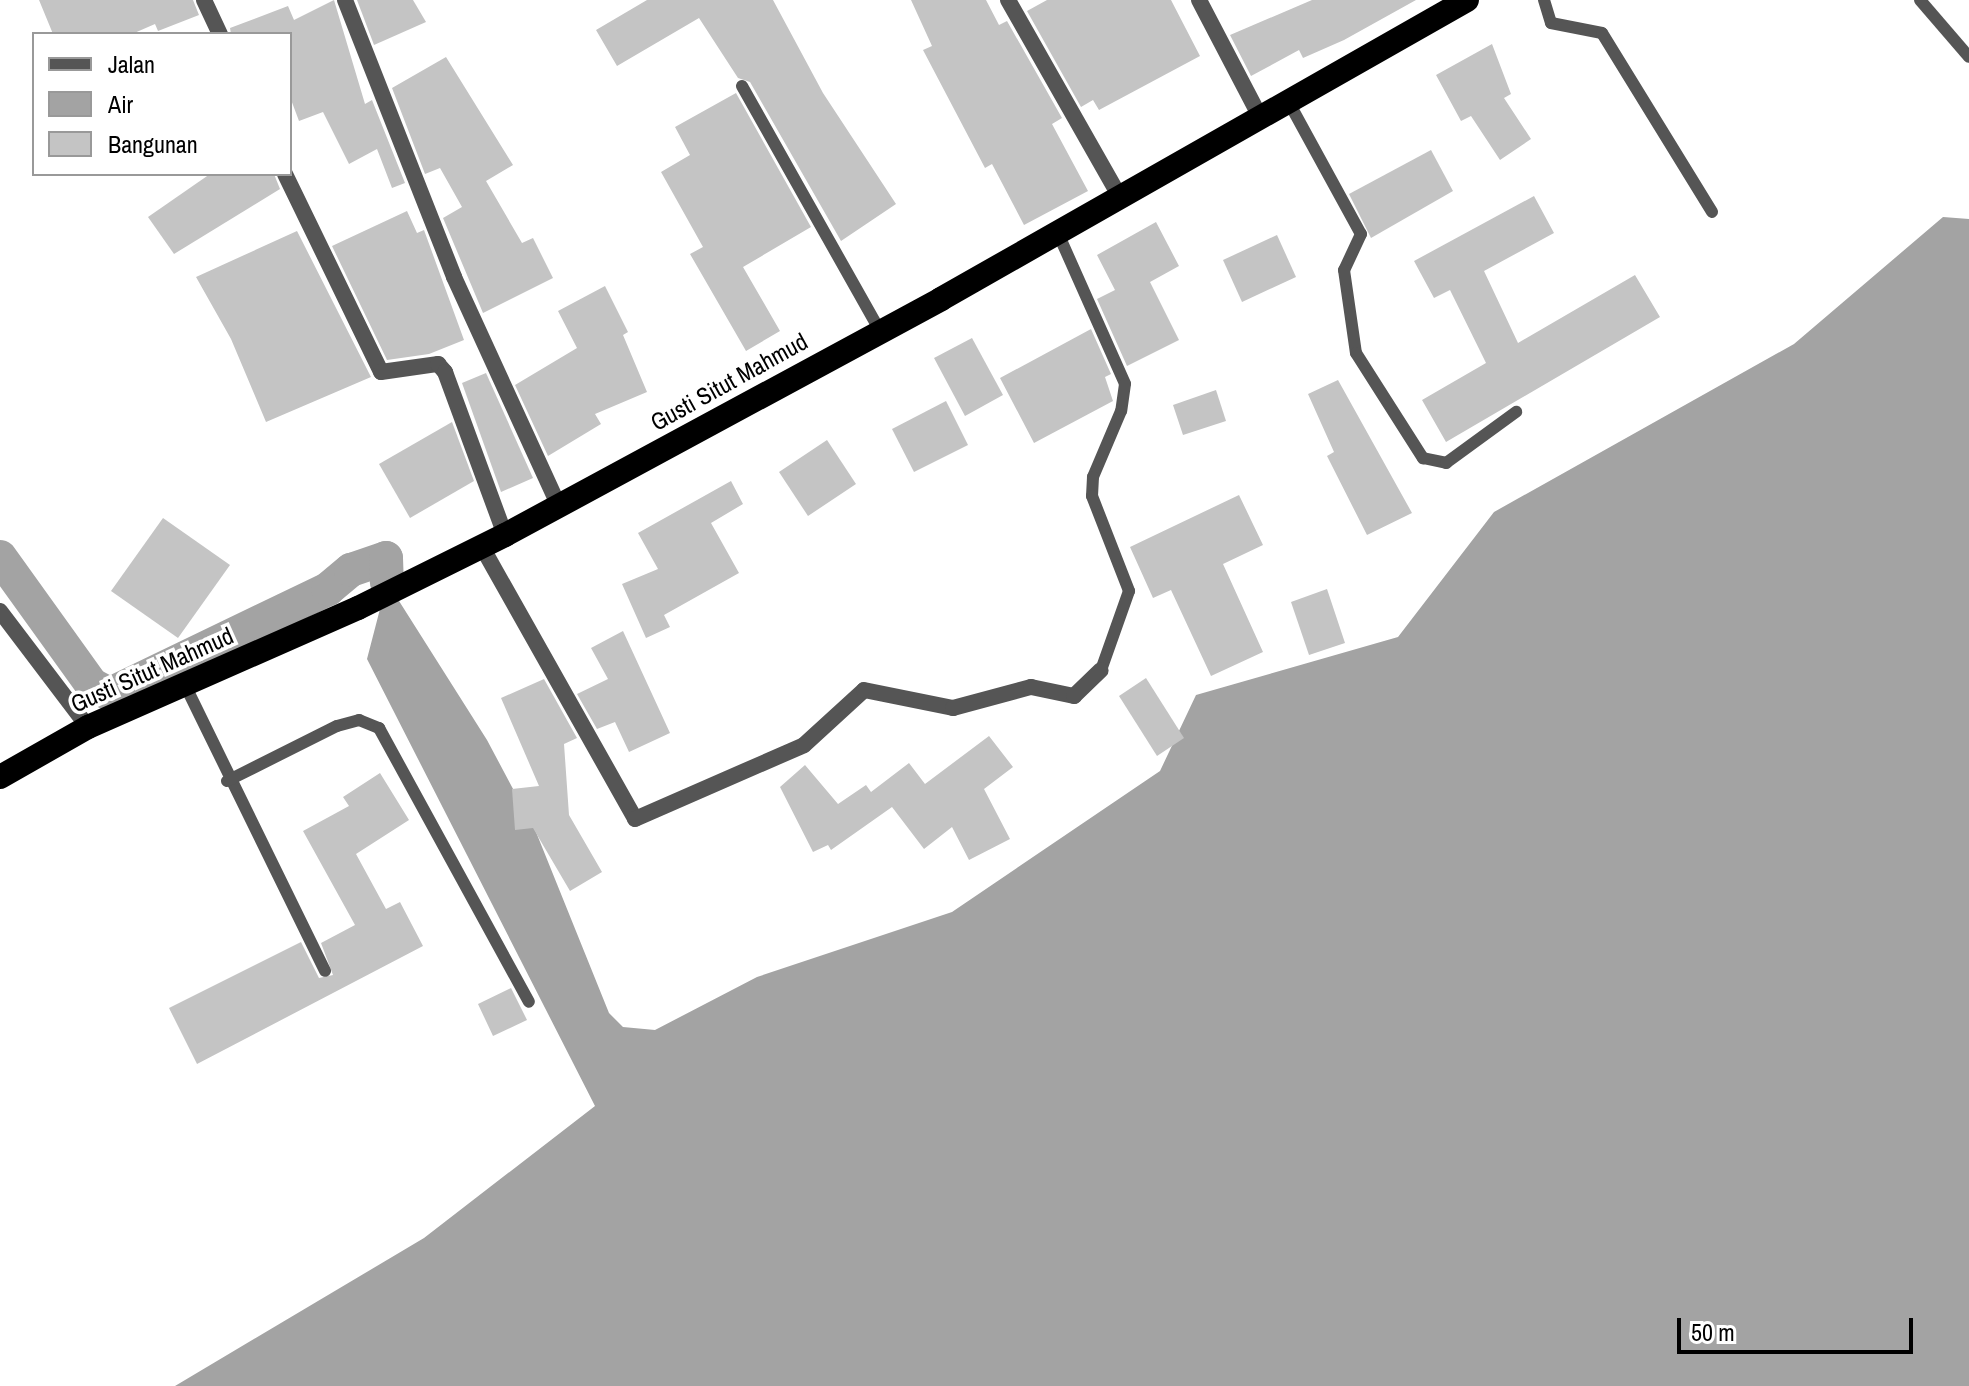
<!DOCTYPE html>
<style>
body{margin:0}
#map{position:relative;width:1969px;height:1386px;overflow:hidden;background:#fff;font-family:"Archivo Narrow",sans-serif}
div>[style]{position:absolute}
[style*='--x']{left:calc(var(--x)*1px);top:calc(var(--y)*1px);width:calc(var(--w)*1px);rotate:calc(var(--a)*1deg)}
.water>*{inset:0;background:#a3a3a3}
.canal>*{height:34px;margin:-17px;padding:0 17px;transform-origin:17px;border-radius:17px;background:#a3a3a3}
.building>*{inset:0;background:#c4c4c4}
.lane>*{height:12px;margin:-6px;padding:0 6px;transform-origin:6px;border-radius:6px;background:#555}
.street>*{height:16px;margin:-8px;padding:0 8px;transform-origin:8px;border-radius:8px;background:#555}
.highway>*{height:24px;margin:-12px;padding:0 12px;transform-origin:12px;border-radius:12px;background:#000}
span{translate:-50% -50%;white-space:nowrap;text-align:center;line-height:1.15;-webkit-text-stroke:7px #fff;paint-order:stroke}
.street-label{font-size:24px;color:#000}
.legend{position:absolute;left:32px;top:32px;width:260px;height:144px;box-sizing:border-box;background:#fff;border:2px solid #999;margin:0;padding:10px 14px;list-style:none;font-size:24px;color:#000}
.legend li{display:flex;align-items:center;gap:16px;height:40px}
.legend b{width:40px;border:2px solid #999}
.scale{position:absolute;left:1677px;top:1318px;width:236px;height:36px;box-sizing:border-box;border:4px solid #000;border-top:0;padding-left:10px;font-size:24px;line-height:28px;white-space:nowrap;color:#000;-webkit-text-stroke:6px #fff;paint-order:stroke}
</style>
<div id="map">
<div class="water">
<i style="clip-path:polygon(1943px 217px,1969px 219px,1969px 1386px,175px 1386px,424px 1238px,595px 1106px,367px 659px,387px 582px,487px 740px,536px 832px,609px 1013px,623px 1027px,655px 1030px,757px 977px,952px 912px,1160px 771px,1196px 695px,1398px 637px,1494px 512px,1794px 344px)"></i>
</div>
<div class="canal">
<i style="--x:0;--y:557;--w:158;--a:54.3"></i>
<i style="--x:92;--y:685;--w:20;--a:27"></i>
<i style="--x:110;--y:694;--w:242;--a:-25.7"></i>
<i style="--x:328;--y:589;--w:30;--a:-40"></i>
<i style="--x:351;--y:570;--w:37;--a:-19"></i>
<i style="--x:386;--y:558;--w:24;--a:88"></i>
</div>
<div class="building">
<i style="clip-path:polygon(39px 0,193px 0,199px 15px,158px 31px,155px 24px,132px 34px,53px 34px)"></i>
<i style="clip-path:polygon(334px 0,365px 104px,372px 100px,405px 183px,392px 188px,377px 149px,349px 164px,323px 112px,299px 121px,290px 97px,290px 34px,231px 34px,230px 28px,288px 6px,294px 20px)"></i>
<i style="clip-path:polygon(357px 0,413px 0,426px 22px,374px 45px)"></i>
<i style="clip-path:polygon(647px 0,773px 0,823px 93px,896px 204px,841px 241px,750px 82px,738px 78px,699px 18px,617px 66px,596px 30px)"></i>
<i style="clip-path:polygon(911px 0,986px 0,999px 25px,1007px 21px,1062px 118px,1052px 124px,1088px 191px,1024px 225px,992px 164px,985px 168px,923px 50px,932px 46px)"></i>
<i style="clip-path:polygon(1047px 0,1171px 0,1200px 56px,1099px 110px,1093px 100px,1081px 107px,1027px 11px)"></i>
<i style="clip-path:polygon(1312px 0,1416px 0,1344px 40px,1303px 58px,1299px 50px,1251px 76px,1230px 35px)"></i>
<i style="clip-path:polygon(1492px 44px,1511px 94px,1504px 98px,1531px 139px,1500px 160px,1471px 116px,1461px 121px,1436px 75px)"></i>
<i style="clip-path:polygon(446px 57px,513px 165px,486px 181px,522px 243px,533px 238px,553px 278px,483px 313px,443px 218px,462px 207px,440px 168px,425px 174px,392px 88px)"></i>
<i style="clip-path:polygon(736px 93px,811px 227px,743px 267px,780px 331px,746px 351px,690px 254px,703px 247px,661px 172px,690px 155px,675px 127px)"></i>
<i style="clip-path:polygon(1431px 150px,1453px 191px,1371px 238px,1349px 194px)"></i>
<i style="clip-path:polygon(210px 174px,274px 174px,280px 189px,174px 254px,148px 217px)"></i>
<i style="clip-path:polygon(1534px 196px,1554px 233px,1484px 271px,1518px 343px,1635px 275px,1660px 317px,1446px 442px,1422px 400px,1486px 363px,1450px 290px,1434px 298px,1414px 261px)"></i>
<i style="clip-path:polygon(407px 211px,417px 233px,424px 230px,464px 340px,429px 354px,387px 360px,332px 246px)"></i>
<i style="clip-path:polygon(1156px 222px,1179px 266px,1150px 282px,1179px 340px,1127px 366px,1097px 299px,1115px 290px,1097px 255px)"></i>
<i style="clip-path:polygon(297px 231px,371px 377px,266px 422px,231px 339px,196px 277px)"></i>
<i style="clip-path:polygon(1277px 235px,1296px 277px,1242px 302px,1223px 260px)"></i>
<i style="clip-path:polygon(605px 286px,628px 332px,623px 335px,647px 392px,595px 414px,601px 424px,548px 456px,515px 385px,577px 348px,558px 311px)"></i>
<i style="clip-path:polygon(1091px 329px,1111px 374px,1105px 377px,1113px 401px,1034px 443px,1000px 378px)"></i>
<i style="clip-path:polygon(972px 338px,1003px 395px,965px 416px,934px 358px)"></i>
<i style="clip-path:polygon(486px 373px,533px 478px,501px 492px,462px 383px)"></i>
<i style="clip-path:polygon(1338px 380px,1412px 513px,1367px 535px,1327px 456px,1334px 452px,1308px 394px)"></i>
<i style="clip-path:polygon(1216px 390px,1226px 421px,1183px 435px,1173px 405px)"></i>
<i style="clip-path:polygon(946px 401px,968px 445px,914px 472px,892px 429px)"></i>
<i style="clip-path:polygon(452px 422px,474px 481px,410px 518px,379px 464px)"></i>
<i style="clip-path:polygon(827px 440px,856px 484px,808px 516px,779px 472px)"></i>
<i style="clip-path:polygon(731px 481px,743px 504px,711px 523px,739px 573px,664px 615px,670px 627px,646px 638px,622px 584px,658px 569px,638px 533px)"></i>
<i style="clip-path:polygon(1239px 495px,1263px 545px,1223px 564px,1263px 652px,1211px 676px,1171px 590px,1153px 598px,1130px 547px)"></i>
<i style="clip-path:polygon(163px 518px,230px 565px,178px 638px,111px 591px)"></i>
<i style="clip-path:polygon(1327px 589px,1345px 643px,1309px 655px,1291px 602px)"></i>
<i style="clip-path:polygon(623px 631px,670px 733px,629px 752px,615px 722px,597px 729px,577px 694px,608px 679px,591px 648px)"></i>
<i style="clip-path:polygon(1146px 678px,1184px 738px,1157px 756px,1119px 696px)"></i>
<i style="clip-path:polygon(544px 679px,577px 738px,564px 744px,569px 815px,602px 872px,570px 891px,533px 828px,515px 830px,512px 789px,539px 786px,501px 698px)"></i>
<i style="clip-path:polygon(989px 736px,1013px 767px,984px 789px,1010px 839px,969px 860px,952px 827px,924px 849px,892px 807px,831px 850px,828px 845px,813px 852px,780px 787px,805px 765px,838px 804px,866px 785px,871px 792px,909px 763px,925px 784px)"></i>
<i style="clip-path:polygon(380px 773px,409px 820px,356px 854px,386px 909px,400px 902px,423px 946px,197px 1064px,169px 1008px,301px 942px,319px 978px,333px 975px,321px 943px,355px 925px,303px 831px,349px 806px,343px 797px)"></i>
<i style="clip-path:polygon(511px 988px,527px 1020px,493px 1036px,478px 1004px)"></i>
</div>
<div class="lane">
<i style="--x:1544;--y:0;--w:24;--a:73"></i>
<i style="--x:1551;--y:23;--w:52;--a:11.1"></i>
<i style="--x:1602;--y:33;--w:210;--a:58.4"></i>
<i style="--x:1920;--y:0;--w:75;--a:49.3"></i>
<i style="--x:742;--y:86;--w:281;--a:60.6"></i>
<i style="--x:1287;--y:99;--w:154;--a:61.3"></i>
<i style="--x:1361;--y:234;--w:40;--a:115"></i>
<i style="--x:1344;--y:270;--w:84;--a:81.8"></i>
<i style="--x:1356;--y:353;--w:125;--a:57.5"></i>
<i style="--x:1423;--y:458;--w:24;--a:12"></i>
<i style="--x:1446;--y:463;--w:87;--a:-36.1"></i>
<i style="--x:1057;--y:231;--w:167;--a:66"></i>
<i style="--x:1125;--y:384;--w:27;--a:98"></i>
<i style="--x:1121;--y:411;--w:72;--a:113"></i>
<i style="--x:1093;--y:477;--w:19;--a:93"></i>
<i style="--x:1092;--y:496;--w:102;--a:68.7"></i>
<i style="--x:1129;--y:591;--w:84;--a:109.5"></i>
<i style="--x:186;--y:687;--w:316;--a:63.9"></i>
<i style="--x:227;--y:781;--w:123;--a:-26.6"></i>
<i style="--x:337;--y:726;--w:23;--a:-15"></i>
<i style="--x:359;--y:720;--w:22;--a:22"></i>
<i style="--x:379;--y:728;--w:312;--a:61.3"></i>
</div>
<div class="street">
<i style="--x:204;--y:0;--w:38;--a:65"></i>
<i style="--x:345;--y:0;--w:298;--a:68.5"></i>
<i style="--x:454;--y:277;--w:252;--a:65.4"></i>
<i style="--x:1008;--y:0;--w:227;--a:60.4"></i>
<i style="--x:1199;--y:0;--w:130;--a:62.4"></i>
<i style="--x:285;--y:174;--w:220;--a:64.1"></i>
<i style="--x:381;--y:372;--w:58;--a:-8"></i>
<i style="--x:438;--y:364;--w:11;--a:49"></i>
<i style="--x:445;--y:372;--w:174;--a:69.8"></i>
<i style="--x:482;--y:547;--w:312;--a:60.6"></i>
<i style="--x:635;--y:819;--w:184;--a:-23.6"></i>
<i style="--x:804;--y:745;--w:81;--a:-42.5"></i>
<i style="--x:864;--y:690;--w:91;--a:11.4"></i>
<i style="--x:953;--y:708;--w:81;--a:-15.1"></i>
<i style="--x:1031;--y:687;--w:44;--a:11.8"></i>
<i style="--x:1074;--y:696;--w:37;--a:-44"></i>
<i style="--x:0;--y:611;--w:146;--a:52.8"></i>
</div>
<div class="highway">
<i style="--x:0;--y:777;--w:101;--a:-29.6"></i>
<i style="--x:88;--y:727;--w:295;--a:-23.8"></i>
<i style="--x:358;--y:608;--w:164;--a:-26.4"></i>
<i style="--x:505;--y:535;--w:496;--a:-28.4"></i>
<i style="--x:941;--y:299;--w:605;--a:-29.62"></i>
</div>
<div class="street-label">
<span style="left:729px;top:382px;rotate:-29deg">Gusti Situt Mahmud</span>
<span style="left:152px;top:670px;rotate:-24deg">Gusti Situt Mahmud</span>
</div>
<ul class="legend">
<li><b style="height:10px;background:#555"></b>Jalan</li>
<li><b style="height:22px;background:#a3a3a3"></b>Air</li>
<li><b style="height:22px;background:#c4c4c4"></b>Bangunan</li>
</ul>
<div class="scale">50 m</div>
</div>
